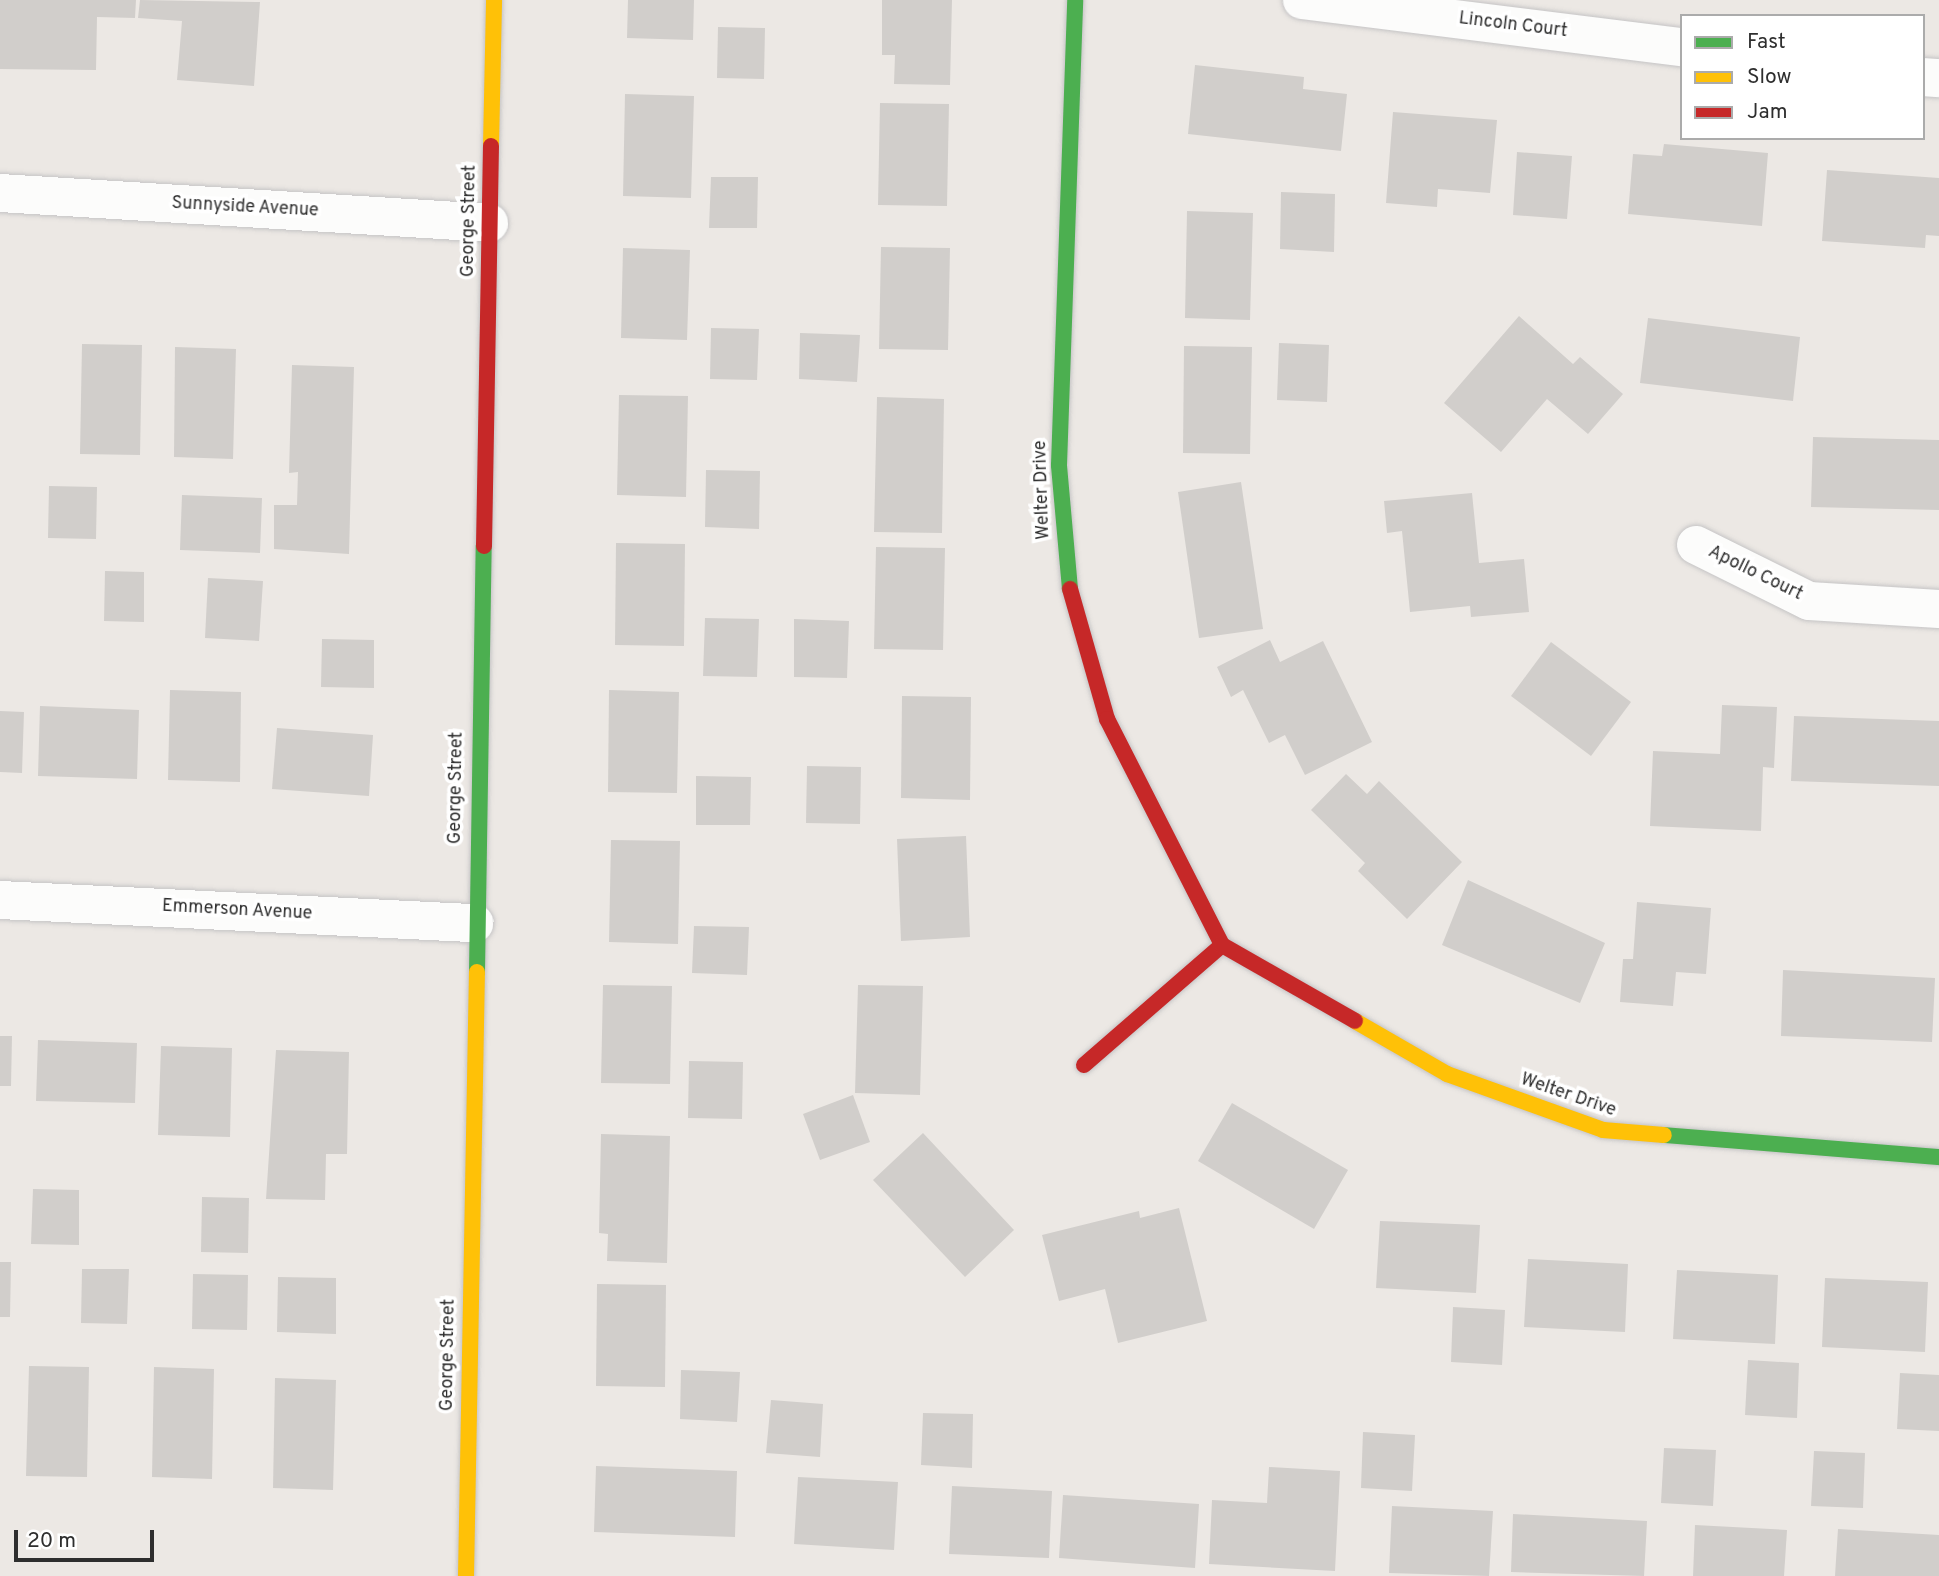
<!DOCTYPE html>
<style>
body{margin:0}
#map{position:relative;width:1939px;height:1576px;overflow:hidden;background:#ece8e4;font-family:Overpass,sans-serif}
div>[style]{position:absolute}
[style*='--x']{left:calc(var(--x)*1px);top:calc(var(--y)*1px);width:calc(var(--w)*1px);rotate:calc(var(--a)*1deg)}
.building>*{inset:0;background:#d1cecb}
.roads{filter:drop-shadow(0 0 2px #c5c4c5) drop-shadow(0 0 2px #c5c4c5)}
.street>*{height:38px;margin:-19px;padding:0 19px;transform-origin:19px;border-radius:19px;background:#fcfcfb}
.fast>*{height:16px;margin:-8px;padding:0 8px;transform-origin:8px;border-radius:8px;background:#4caf50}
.slow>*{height:16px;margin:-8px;padding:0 8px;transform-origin:8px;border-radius:8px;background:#ffc107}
.jam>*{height:16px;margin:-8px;padding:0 8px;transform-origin:8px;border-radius:8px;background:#c62828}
span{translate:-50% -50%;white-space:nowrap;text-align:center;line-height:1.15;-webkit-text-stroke:7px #fff;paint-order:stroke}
.street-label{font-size:18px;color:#2e2e2e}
.legend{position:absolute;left:1680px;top:14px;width:245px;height:126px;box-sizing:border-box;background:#fff;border:2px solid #ababab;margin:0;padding:9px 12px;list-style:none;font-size:21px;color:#2e2e2e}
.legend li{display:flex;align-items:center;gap:14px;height:35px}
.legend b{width:35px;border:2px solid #ababab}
.scale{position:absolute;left:14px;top:1530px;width:140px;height:32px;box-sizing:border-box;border:4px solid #2e2e2e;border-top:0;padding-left:9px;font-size:21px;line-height:24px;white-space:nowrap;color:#2e2e2e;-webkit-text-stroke:5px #fff;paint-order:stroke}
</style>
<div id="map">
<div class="building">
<i style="clip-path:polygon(0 0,136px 0,135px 18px,97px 17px,96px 70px,0 69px)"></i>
<i style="clip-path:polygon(140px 0,260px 2px,254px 86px,177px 80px,182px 21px,138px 18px)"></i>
<i style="clip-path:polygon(628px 0,694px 0,693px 40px,627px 38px)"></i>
<i style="clip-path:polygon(882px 0,952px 0,950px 85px,894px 84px,895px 55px,882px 55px)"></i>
<i style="clip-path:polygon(718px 27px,765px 28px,764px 79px,717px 78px)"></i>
<i style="clip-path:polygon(1195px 65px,1304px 77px,1303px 89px,1347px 94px,1341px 151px,1188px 134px)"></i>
<i style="clip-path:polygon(625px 94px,694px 96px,691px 198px,623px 196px)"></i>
<i style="clip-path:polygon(880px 103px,949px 104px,947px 206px,878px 205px)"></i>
<i style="clip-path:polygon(1393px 112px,1497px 120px,1490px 193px,1438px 189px,1437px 207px,1386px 203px)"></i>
<i style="clip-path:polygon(1664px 144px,1768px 153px,1762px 226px,1628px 214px,1633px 154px,1662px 156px)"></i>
<i style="clip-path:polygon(1517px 152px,1572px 156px,1567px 219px,1513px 215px)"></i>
<i style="clip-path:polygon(1827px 170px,1939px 178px,1939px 236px,1926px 235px,1925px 248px,1822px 241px)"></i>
<i style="clip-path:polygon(711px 177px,758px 177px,757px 228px,709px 228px)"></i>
<i style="clip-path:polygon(1281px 192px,1335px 194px,1334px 252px,1280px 249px)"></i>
<i style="clip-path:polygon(1187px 211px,1253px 213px,1250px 320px,1185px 318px)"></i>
<i style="clip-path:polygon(881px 247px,950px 248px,948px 350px,879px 349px)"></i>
<i style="clip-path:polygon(623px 248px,690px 250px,687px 340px,621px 338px)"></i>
<i style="clip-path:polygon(1519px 316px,1573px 364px,1580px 357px,1623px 394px,1588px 434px,1547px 399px,1501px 452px,1444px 403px)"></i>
<i style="clip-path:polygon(1648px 318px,1800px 337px,1793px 401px,1640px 383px)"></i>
<i style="clip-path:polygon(711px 328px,759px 329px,757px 380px,710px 379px)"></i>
<i style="clip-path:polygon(800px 333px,860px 335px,857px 382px,799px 379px)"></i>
<i style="clip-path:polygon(1279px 343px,1329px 345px,1327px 402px,1277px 400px)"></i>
<i style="clip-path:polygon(82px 344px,142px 345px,140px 455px,80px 454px)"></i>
<i style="clip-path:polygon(1184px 346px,1252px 347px,1250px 454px,1183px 453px)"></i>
<i style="clip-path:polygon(175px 347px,236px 349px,233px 459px,174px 457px)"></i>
<i style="clip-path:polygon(292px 365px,354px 367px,349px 554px,274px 549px,274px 505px,297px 505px,298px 472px,289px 473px)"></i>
<i style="clip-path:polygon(619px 395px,688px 396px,686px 497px,617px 495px)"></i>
<i style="clip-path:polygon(877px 397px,944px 399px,942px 533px,874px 532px)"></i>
<i style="clip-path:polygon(1813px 437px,1939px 440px,1939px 510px,1811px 507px)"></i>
<i style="clip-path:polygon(706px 470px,760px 471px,759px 529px,705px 527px)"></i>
<i style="clip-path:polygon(1241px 482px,1263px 629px,1199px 638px,1178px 492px)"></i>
<i style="clip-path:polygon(49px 486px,97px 487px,96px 539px,48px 538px)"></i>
<i style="clip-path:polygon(1472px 493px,1479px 563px,1524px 559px,1529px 612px,1471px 617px,1470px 606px,1410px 612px,1402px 531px,1387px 533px,1384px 501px)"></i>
<i style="clip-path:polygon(182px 495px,262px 498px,260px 553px,180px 550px)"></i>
<i style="clip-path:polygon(616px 543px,685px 544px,684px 646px,615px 645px)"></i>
<i style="clip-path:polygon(876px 547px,945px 548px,943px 650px,874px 649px)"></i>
<i style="clip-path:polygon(105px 571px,144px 572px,144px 622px,104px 621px)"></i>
<i style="clip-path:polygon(208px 578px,263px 581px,259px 641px,205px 638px)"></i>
<i style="clip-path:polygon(705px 618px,759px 619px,757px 677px,703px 676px)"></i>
<i style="clip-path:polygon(794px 619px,849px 621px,847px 678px,794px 677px)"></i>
<i style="clip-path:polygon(322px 639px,374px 640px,374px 688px,321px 687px)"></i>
<i style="clip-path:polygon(1270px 640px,1280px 662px,1323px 641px,1372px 742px,1305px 775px,1285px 735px,1269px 743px,1243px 690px,1231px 697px,1217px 667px)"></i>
<i style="clip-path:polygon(1551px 642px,1631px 702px,1591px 756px,1511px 696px)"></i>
<i style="clip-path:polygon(170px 690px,241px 692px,240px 782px,168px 780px)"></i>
<i style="clip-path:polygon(609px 690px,679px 692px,677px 793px,608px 792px)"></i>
<i style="clip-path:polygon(902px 696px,971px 697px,970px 800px,901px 798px)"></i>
<i style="clip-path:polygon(1722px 705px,1777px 707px,1774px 768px,1763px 767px,1761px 831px,1650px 826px,1653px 751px,1720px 754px)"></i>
<i style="clip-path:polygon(40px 706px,139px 710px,137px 779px,38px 776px)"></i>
<i style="clip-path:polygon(0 711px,24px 712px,22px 773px,0 772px)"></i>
<i style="clip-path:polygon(1794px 716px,1939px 721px,1939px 786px,1791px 781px)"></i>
<i style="clip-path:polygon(277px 728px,373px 735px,369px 796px,272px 789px)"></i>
<i style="clip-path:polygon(807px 766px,861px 767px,860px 824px,806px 823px)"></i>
<i style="clip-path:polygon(1346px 774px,1367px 794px,1379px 781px,1462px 862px,1407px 919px,1358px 871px,1365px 863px,1311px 810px)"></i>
<i style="clip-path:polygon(696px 776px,751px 777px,750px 825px,696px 825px)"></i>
<i style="clip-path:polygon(966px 836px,970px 937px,901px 941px,897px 839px)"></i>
<i style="clip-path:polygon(611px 840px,680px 841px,678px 944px,609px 942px)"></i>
<i style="clip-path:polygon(1468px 880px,1605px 943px,1580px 1003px,1442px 945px)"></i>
<i style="clip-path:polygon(1637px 902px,1711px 908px,1706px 974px,1676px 972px,1673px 1006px,1620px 1002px,1623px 959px,1633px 959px)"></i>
<i style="clip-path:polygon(694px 926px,749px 927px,747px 975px,692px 973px)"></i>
<i style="clip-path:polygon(1783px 970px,1935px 978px,1932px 1042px,1781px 1036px)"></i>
<i style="clip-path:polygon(603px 985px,672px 986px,670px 1084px,601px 1083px)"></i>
<i style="clip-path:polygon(858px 985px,923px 986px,920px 1095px,855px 1093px)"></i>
<i style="clip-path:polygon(0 1036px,12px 1036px,11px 1086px,0 1086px)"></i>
<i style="clip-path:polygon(38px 1040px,137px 1043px,135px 1103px,36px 1101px)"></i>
<i style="clip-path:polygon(161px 1046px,232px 1048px,230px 1137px,158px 1135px)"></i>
<i style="clip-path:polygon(276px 1050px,349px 1052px,347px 1154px,326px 1154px,325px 1200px,266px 1199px)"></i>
<i style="clip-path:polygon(689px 1061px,743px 1062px,742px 1119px,688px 1118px)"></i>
<i style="clip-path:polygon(853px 1095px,870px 1142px,820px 1160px,803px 1114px)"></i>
<i style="clip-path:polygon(1232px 1103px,1348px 1170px,1314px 1229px,1198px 1161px)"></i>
<i style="clip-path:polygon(923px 1133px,1014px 1230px,965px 1277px,873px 1180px)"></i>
<i style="clip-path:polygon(601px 1134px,670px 1136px,667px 1263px,607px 1261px,608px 1234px,599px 1233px)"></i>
<i style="clip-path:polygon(33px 1189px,79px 1190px,79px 1245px,31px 1244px)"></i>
<i style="clip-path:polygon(202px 1197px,249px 1198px,248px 1253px,201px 1252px)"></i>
<i style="clip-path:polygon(1179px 1208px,1207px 1321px,1118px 1343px,1105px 1289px,1059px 1301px,1042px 1235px,1139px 1211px,1140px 1218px)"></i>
<i style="clip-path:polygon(1380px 1221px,1480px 1225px,1476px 1293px,1376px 1288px)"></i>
<i style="clip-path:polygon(1528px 1259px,1628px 1264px,1625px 1332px,1524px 1327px)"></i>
<i style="clip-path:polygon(0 1262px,11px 1262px,10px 1317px,0 1317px)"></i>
<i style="clip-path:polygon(82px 1269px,129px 1269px,127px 1324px,81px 1323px)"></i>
<i style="clip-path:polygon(1677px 1270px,1778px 1275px,1775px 1344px,1673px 1339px)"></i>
<i style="clip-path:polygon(193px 1274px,248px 1275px,247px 1330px,192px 1329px)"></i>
<i style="clip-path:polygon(278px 1277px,336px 1278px,336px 1334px,277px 1332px)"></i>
<i style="clip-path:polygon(1825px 1278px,1928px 1282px,1925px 1352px,1822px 1347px)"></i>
<i style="clip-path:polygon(597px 1284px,666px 1285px,665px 1387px,596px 1386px)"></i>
<i style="clip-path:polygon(1453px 1307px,1505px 1310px,1502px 1365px,1451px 1362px)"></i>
<i style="clip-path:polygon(1748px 1360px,1799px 1363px,1797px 1418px,1745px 1415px)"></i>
<i style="clip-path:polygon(29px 1366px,89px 1367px,87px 1477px,26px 1476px)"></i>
<i style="clip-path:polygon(154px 1367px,214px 1369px,212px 1479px,152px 1477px)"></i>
<i style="clip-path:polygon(681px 1370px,740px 1372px,737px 1422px,680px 1419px)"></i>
<i style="clip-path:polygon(1900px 1373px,1939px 1375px,1939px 1431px,1897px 1429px)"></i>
<i style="clip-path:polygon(275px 1378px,336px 1380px,333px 1490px,273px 1488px)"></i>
<i style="clip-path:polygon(771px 1400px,823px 1404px,820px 1457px,766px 1453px)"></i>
<i style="clip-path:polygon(923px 1413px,973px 1414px,972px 1468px,921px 1465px)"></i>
<i style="clip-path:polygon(1363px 1432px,1415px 1435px,1412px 1491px,1361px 1488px)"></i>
<i style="clip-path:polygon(1664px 1448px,1716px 1450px,1713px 1506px,1661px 1503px)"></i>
<i style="clip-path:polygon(1814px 1451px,1865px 1453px,1863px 1508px,1811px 1506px)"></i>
<i style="clip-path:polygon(596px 1466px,737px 1471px,735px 1537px,594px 1532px)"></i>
<i style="clip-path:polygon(1269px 1467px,1340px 1471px,1335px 1571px,1209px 1564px,1212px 1500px,1267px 1503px)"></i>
<i style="clip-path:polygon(798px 1477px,898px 1482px,894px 1550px,794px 1544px)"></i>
<i style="clip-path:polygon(952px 1486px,1052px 1491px,1049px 1558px,949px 1554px)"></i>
<i style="clip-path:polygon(1063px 1495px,1199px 1504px,1195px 1568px,1059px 1558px)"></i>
<i style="clip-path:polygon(1392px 1506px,1493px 1511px,1489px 1576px,1389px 1573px)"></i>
<i style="clip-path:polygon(1513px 1514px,1647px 1521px,1644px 1576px,1511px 1572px)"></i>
<i style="clip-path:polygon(1695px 1525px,1787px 1530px,1784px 1576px,1693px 1576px)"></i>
<i style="clip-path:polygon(1838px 1529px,1939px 1535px,1939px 1576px,1835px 1576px)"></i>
</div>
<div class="roads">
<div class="street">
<i style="--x:1302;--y:0;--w:383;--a:7.1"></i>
<i style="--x:1923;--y:77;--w:16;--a:4"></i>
<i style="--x:0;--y:193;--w:490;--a:3.5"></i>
<i style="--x:1696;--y:545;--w:126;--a:26.4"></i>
<i style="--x:1809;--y:601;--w:130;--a:3.5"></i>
<i style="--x:0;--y:900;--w:475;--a:2.8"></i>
</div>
<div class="fast">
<i style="--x:1070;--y:589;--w:124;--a:-95.1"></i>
<i style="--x:1059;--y:465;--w:465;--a:-88"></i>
<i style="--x:477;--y:972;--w:426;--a:-89.1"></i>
<i style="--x:1664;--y:1135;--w:276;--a:4.6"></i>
</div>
<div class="slow">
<i style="--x:491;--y:146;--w:146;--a:-88.8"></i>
<i style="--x:1355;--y:1021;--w:106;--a:29.9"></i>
<i style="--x:1447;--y:1074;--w:166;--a:19.7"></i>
<i style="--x:1603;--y:1130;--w:61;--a:4.7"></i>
<i style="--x:466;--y:1576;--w:604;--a:-88.96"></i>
</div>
<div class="jam">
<i style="--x:484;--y:546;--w:400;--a:-89"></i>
<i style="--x:1070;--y:589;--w:135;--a:74.1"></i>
<i style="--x:1107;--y:719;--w:254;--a:63"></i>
<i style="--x:1084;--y:1065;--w:183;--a:-41"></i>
<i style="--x:1222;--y:945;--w:153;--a:29.7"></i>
</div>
</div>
<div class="street-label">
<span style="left:1513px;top:26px;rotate:7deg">Lincoln Court</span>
<span style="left:245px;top:208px;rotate:3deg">Sunnyside Avenue</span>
<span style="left:470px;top:221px;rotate:-89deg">George Street</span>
<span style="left:1043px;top:490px;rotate:-92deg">Welter Drive</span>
<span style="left:1755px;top:574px;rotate:26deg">Apollo Court</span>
<span style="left:457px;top:788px;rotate:-89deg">George Street</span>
<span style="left:237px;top:911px;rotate:3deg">Emmerson Avenue</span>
<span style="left:1568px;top:1096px;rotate:19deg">Welter Drive</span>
<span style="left:449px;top:1355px;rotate:-89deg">George Street</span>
</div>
<ul class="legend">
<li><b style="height:9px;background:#4caf50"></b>Fast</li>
<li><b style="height:9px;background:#ffc107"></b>Slow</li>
<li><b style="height:9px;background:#c62828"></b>Jam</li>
</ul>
<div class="scale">20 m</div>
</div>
